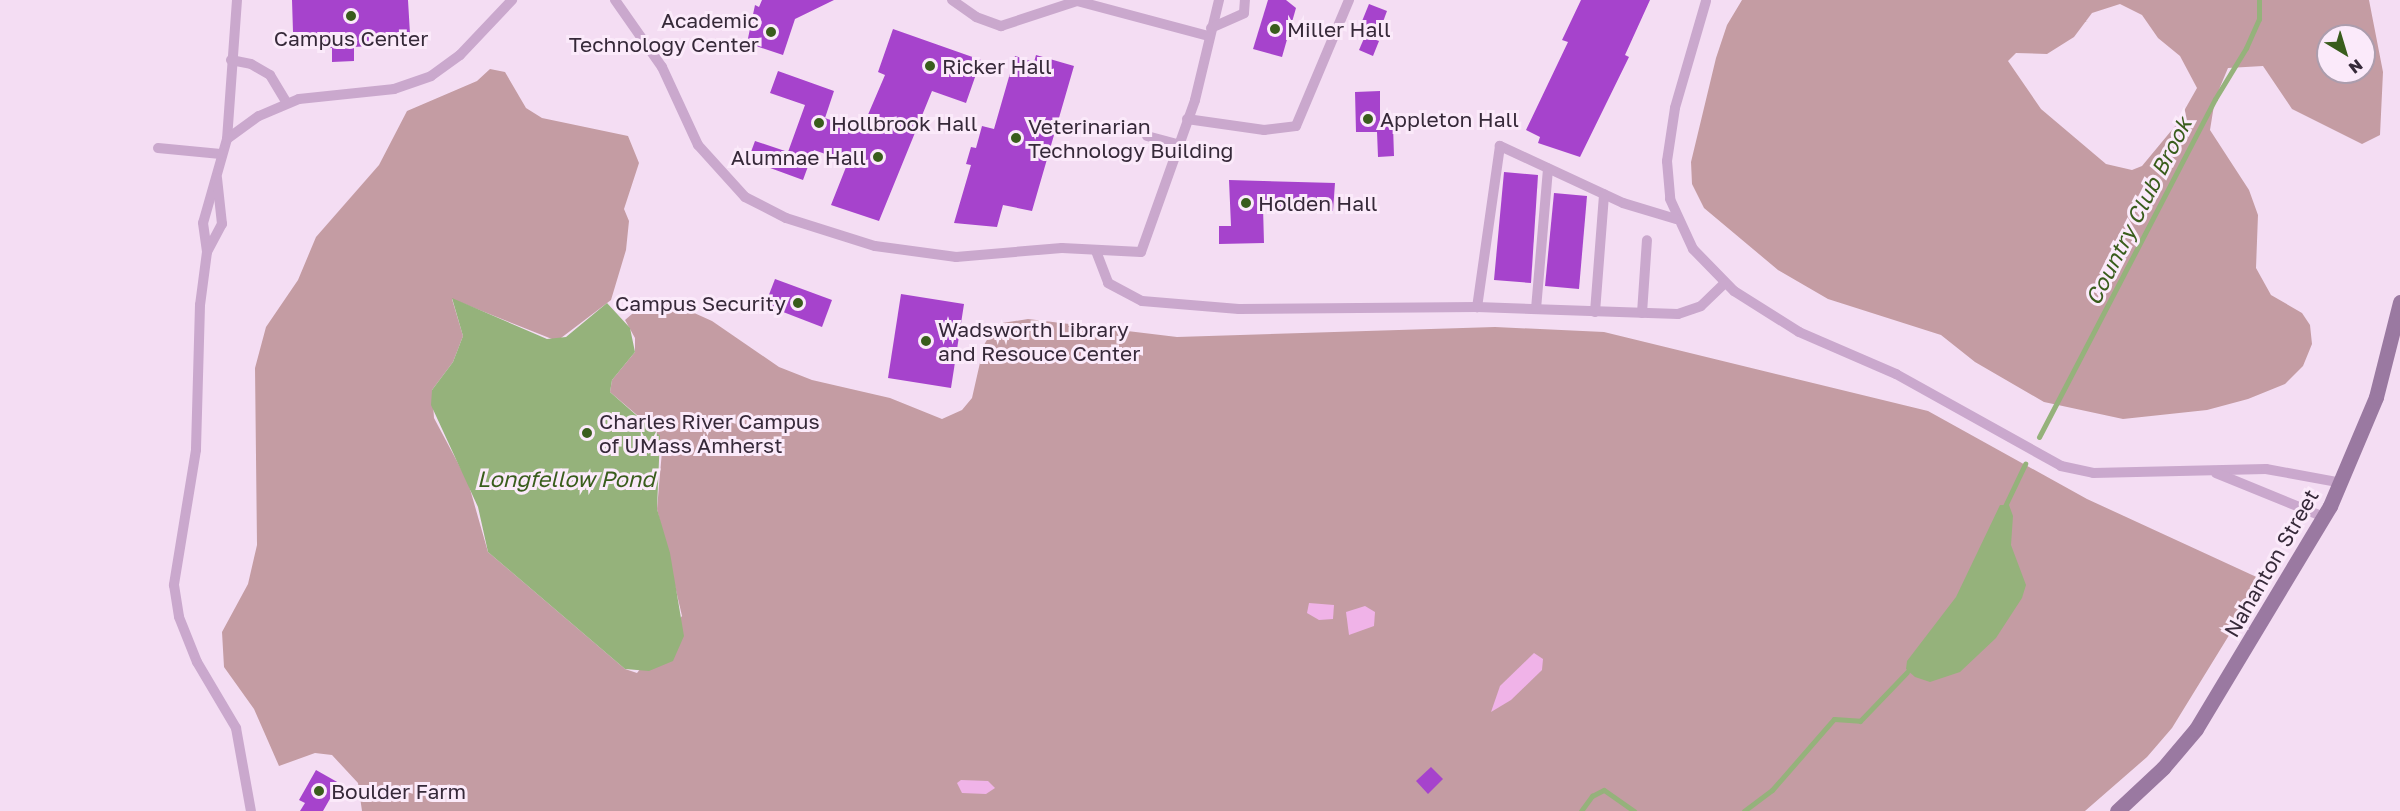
<!DOCTYPE html>
<style>
body{margin:0}
#map{position:relative;width:2400px;height:811px;overflow:hidden;background:#f4ddf3;font-family:"Golos Text",sans-serif}
div>[style]{position:absolute}
[style*='--x']{left:calc(var(--x)*1px);top:calc(var(--y)*1px);width:calc(var(--w)*1px);rotate:calc(var(--a)*1deg)}
.green>*{inset:0;background:#c49ca3}
.sand>*{inset:0;background:#f0b3e8}
.water>*{inset:0;background:#95b27b}
.stream>*{height:5px;margin:-2.5px;padding:0 2.5px;transform-origin:2.5px;border-radius:2.5px;background:#95b27b}
.building>*{inset:0;background:#a643cc}
.service>*{height:10px;margin:-5px;padding:0 5px;transform-origin:5px;border-radius:5px;background:#caa8cd}
.secondary>*{height:15px;margin:-7.5px;padding:0 7.5px;transform-origin:7.5px;border-radius:7.5px;background:#9a79a1}
.dots>*{width:16px;height:16px;translate:-50% -50%;box-sizing:border-box;border:3px solid #fbeafa;border-radius:50%}
span{translate:-50% -50%;white-space:nowrap;text-align:center;line-height:1.15;-webkit-text-stroke:6px #fbeafa;paint-order:stroke}
.poi-label{font-size:21px;color:#362939}
.right{translate:-100% -50%;text-align:right}
.left{translate:0 -50%;text-align:left}
.street-label{font-size:21px;color:#362939}
.water-label{font-size:22px;color:#395d1c;font-style:italic}
.north{position:absolute;left:2316px;top:24px;width:60px;height:60px;box-sizing:border-box;background:#fbeafa;border:2px solid #ac9dad;border-radius:50%;rotate:142deg;font-size:16px;font-weight:700;line-height:24px;text-align:center;color:#362939}
.north::after{content:'';display:block;margin:auto;width:21px;height:27px;background:#395d1c;clip-path:polygon(50% 0,100% 100%,50% 72%,0 100%)}
</style>
<div id="map">
<div class="green">
<i style="clip-path:polygon(evenodd,1742px 0,2369px 0,2383px 72px,2380px 135px,2362px 144px,2292px 109px,2263px 66px,2228px 68px,2215px 99px,2210px 130px,2249px 190px,2258px 215px,2256px 268px,2271px 295px,2302px 313px,2310px 325px,2312px 344px,2303px 366px,2285px 384px,2248px 399px,2207px 410px,2123px 419px,2044px 402px,1975px 362px,1941px 335px,1828px 299px,1778px 270px,1704px 208px,1692px 184px,1691px 162px,1716px 58px,1727px 25px,1742px 0,2120px 4px,2142px 15px,2158px 38px,2180px 56px,2197px 88px,2176px 125px,2142px 166px,2132px 170px,2106px 164px,2041px 109px,2008px 61px,2016px 53px,2047px 54px,2074px 37px,2092px 13px,2120px 4px,1742px 0,2328px 36px,2364px 36px,2364px 72px,2328px 72px,2328px 36px)"></i>
<i style="clip-path:polygon(490px 69px,505px 72px,526px 108px,542px 118px,628px 136px,639px 163px,624px 209px,629px 221px,626px 250px,611px 300px,557px 341px,452px 299px,463px 336px,453px 362px,432px 390px,434px 418px,468px 482px,488px 552px,625px 669px,637px 673px,682px 616px,657px 509px,662px 451px,637px 415px,610px 392px,612px 380px,635px 352px,635px 338px,625px 320px,639px 308px,672px 303px,712px 321px,779px 367px,812px 380px,890px 398px,942px 419px,962px 410px,972px 398px,984px 345px,996px 324px,1028px 319px,1177px 337px,1495px 327px,1604px 332px,1928px 411px,2087px 499px,2263px 580px,2172px 728px,2147px 757px,2085px 811px,362px 811px,358px 783px,332px 755px,315px 753px,279px 766px,254px 709px,224px 667px,222px 632px,248px 584px,257px 545px,255px 368px,266px 327px,298px 280px,316px 237px,379px 165px,407px 111px,477px 81px)"></i>
</div>
<div class="sand">
<i style="clip-path:polygon(1309px 603px,1334px 605px,1333px 619px,1319px 620px,1307px 613px)"></i>
<i style="clip-path:polygon(1365px 606px,1375px 612px,1374px 626px,1349px 635px,1346px 612px)"></i>
<i style="clip-path:polygon(1534px 653px,1543px 659px,1542px 670px,1511px 700px,1491px 712px,1500px 686px)"></i>
<i style="clip-path:polygon(961px 780px,988px 781px,995px 788px,986px 794px,962px 793px,957px 783px)"></i>
</div>
<div class="water">
<i style="clip-path:polygon(452px 298px,547px 339px,566px 337px,607px 303px,630px 328px,635px 352px,612px 380px,610px 392px,660px 436px,657px 509px,670px 553px,684px 636px,673px 661px,649px 671px,625px 669px,488px 552px,478px 507px,431px 405px,432px 390px,453px 362px,463px 336px)"></i>
<i style="clip-path:polygon(2000px 505px,2009px 505px,2013px 516px,2011px 545px,2026px 585px,2022px 598px,1996px 638px,1960px 672px,1930px 682px,1915px 677px,1906px 669px,1907px 661px,1956px 597px)"></i>
</div>
<div class="stream">
<i style="--x:2039;--y:437;--w:381;--a:-62.5"></i>
<i style="--x:2215;--y:99;--w:60;--a:-58.7"></i>
<i style="--x:2246;--y:48;--w:32;--a:-66"></i>
<i style="--x:2259;--y:19;--w:19;--a:-90"></i>
<i style="--x:2005;--y:506;--w:47;--a:-64.5"></i>
<i style="--x:1581;--y:811;--w:19;--a:-54"></i>
<i style="--x:1592;--y:796;--w:13;--a:-27"></i>
<i style="--x:1604;--y:790;--w:37;--a:35"></i>
<i style="--x:1744;--y:811;--w:35;--a:-37"></i>
<i style="--x:1772;--y:790;--w:94;--a:-48.9"></i>
<i style="--x:1834;--y:719;--w:26;--a:4"></i>
<i style="--x:1860;--y:721;--w:68;--a:-46.2"></i>
</div>
<div class="building">
<i style="clip-path:polygon(292px 0,408px 0,410px 34px,386px 35px,386px 45px,354px 47px,354px 61px,332px 62px,332px 48px,302px 49px,301px 32px,293px 32px)"></i>
<i style="clip-path:polygon(762px 0,834px 0,795px 19px,783px 55px,747px 43px,755px 5px,759px 7px)"></i>
<i style="clip-path:polygon(1268px 0,1286px 0,1296px 8px,1282px 57px,1253px 49px)"></i>
<i style="clip-path:polygon(1581px 0,1650px 0,1625px 55px,1629px 57px,1580px 157px,1538px 143px,1540px 137px,1526px 130px,1568px 42px,1562px 40px)"></i>
<i style="clip-path:polygon(1369px 4px,1387px 11px,1377px 38px,1358px 31px)"></i>
<i style="clip-path:polygon(893px 29px,981px 60px,966px 103px,932px 91px,879px 221px,831px 205px,848px 162px,814px 150px,803px 180px,748px 160px,755px 141px,788px 152px,805px 105px,770px 93px,778px 71px,834px 91px,825px 118px,861px 131px,885px 75px,878px 72px)"></i>
<i style="clip-path:polygon(1365px 36px,1379px 41px,1373px 56px,1359px 50px)"></i>
<i style="clip-path:polygon(1036px 55px,1074px 66px,1032px 211px,1003px 205px,997px 227px,954px 223px,971px 165px,966px 164px,971px 147px,976px 148px,982px 126px,994px 129px,1015px 56px,1034px 62px)"></i>
<i style="clip-path:polygon(1380px 91px,1380px 125px,1393px 125px,1394px 156px,1378px 157px,1377px 132px,1356px 132px,1355px 92px)"></i>
<i style="clip-path:polygon(1504px 172px,1538px 175px,1531px 283px,1494px 280px)"></i>
<i style="clip-path:polygon(1229px 180px,1335px 183px,1333px 211px,1263px 207px,1264px 243px,1219px 244px,1219px 226px,1231px 226px)"></i>
<i style="clip-path:polygon(1554px 193px,1587px 196px,1579px 289px,1545px 286px)"></i>
<i style="clip-path:polygon(775px 279px,832px 300px,822px 327px,765px 305px)"></i>
<i style="clip-path:polygon(901px 294px,964px 304px,951px 388px,888px 378px)"></i>
<i style="clip-path:polygon(1431px 767px,1443px 779px,1428px 794px,1416px 781px)"></i>
<i style="clip-path:polygon(316px 770px,339px 783px,323px 811px,300px 811px,305px 803px,299px 800px)"></i>
</div>
<div class="service">
<i style="--x:237;--y:0;--w:139;--a:94.1"></i>
<i style="--x:227;--y:139;--w:87;--a:105.9"></i>
<i style="--x:203;--y:223;--w:29;--a:82"></i>
<i style="--x:207;--y:252;--w:53;--a:97.5"></i>
<i style="--x:200;--y:305;--w:145;--a:91.6"></i>
<i style="--x:196;--y:450;--w:137;--a:99.3"></i>
<i style="--x:174;--y:585;--w:32;--a:81"></i>
<i style="--x:179;--y:617;--w:48;--a:68.2"></i>
<i style="--x:197;--y:662;--w:77;--a:59.4"></i>
<i style="--x:236;--y:728;--w:84;--a:79.8"></i>
<i style="--x:615;--y:0;--w:82;--a:55"></i>
<i style="--x:662;--y:67;--w:86;--a:65.2"></i>
<i style="--x:698;--y:145;--w:70;--a:47.9"></i>
<i style="--x:745;--y:197;--w:46;--a:27.1"></i>
<i style="--x:786;--y:218;--w:93;--a:17.5"></i>
<i style="--x:875;--y:246;--w:82;--a:7.7"></i>
<i style="--x:956;--y:257;--w:106;--a:-4.9"></i>
<i style="--x:1062;--y:248;--w:79;--a:2.9"></i>
<i style="--x:1141;--y:252;--w:161;--a:-70.4"></i>
<i style="--x:1195;--y:100;--w:103;--a:-76.5"></i>
<i style="--x:952;--y:0;--w:29;--a:35"></i>
<i style="--x:976;--y:17;--w:27;--a:20"></i>
<i style="--x:1001;--y:26;--w:80;--a:-18.2"></i>
<i style="--x:1077;--y:1;--w:137;--a:14.9"></i>
<i style="--x:1706;--y:1;--w:111;--a:106.2"></i>
<i style="--x:1675;--y:108;--w:54;--a:98.6"></i>
<i style="--x:1667;--y:161;--w:38;--a:85"></i>
<i style="--x:1670;--y:199;--w:55;--a:65.3"></i>
<i style="--x:1693;--y:249;--w:59;--a:45.7"></i>
<i style="--x:1734;--y:291;--w:77;--a:32.2"></i>
<i style="--x:1799;--y:332;--w:106;--a:23.4"></i>
<i style="--x:1896;--y:374;--w:189;--a:29.1"></i>
<i style="--x:2061;--y:466;--w:33;--a:12"></i>
<i style="--x:2093;--y:473;--w:173;--a:-1.3"></i>
<i style="--x:2266;--y:469;--w:77;--a:10.4"></i>
<i style="--x:1211;--y:28;--w:36;--a:-24"></i>
<i style="--x:1244;--y:13;--w:13;--a:-86"></i>
<i style="--x:231;--y:60;--w:20;--a:11"></i>
<i style="--x:251;--y:64;--w:22;--a:30"></i>
<i style="--x:270;--y:75;--w:33;--a:59"></i>
<i style="--x:1187;--y:119;--w:78;--a:8.1"></i>
<i style="--x:1264;--y:130;--w:32;--a:-7"></i>
<i style="--x:1296;--y:126;--w:137;--a:-67.2"></i>
<i style="--x:1147;--y:136;--w:31;--a:15"></i>
<i style="--x:227;--y:139;--w:39;--a:-36"></i>
<i style="--x:259;--y:116;--w:43;--a:-23"></i>
<i style="--x:299;--y:99;--w:96;--a:-6"></i>
<i style="--x:394;--y:89;--w:39;--a:-19"></i>
<i style="--x:431;--y:76;--w:36;--a:-36"></i>
<i style="--x:460;--y:55;--w:76;--a:-46.6"></i>
<i style="--x:158;--y:148;--w:63;--a:5.4"></i>
<i style="--x:1676;--y:219;--w:55;--a:-163.2"></i>
<i style="--x:1623;--y:203;--w:136;--a:-155.1"></i>
<i style="--x:1500;--y:146;--w:163;--a:98.1"></i>
<i style="--x:1477;--y:307;--w:201;--a:2"></i>
<i style="--x:1678;--y:314;--w:24;--a:-19"></i>
<i style="--x:1701;--y:306;--w:33;--a:-44"></i>
<i style="--x:1096;--y:251;--w:34;--a:69"></i>
<i style="--x:1108;--y:283;--w:38;--a:28"></i>
<i style="--x:1142;--y:301;--w:97;--a:4.7"></i>
<i style="--x:1239;--y:309;--w:238;--a:-0.5"></i>
<i style="--x:207;--y:252;--w:32;--a:-62"></i>
<i style="--x:222;--y:224;--w:46;--a:-96.2"></i>
<i style="--x:1536;--y:309;--w:141;--a:-85.1"></i>
<i style="--x:1595;--y:312;--w:118;--a:-85.6"></i>
<i style="--x:1642;--y:313;--w:73;--a:-86.1"></i>
<i style="--x:2216;--y:473;--w:117;--a:22.2"></i>
</div>
<div class="secondary">
<i style="--x:2117;--y:811;--w:63;--a:-43.1"></i>
<i style="--x:2163;--y:768;--w:51;--a:-49.8"></i>
<i style="--x:2196;--y:729;--w:260;--a:-59"></i>
<i style="--x:2330;--y:506;--w:118;--a:-67.1"></i>
<i style="--x:2376;--y:397;--w:98;--a:-75.8"></i>
</div>
<div class="dots">
<i style="left:351px;top:16px;background:#395d1c"></i>
<i style="left:1275px;top:29px;background:#395d1c"></i>
<i style="left:771px;top:32px;background:#395d1c"></i>
<i style="left:930px;top:66px;background:#395d1c"></i>
<i style="left:1368px;top:119px;background:#395d1c"></i>
<i style="left:819px;top:123px;background:#395d1c"></i>
<i style="left:1016px;top:138px;background:#395d1c"></i>
<i style="left:878px;top:157px;background:#395d1c"></i>
<i style="left:1246px;top:203px;background:#395d1c"></i>
<i style="left:798px;top:303px;background:#395d1c"></i>
<i style="left:926px;top:341px;background:#395d1c"></i>
<i style="left:587px;top:433px;background:#395d1c"></i>
<i style="left:319px;top:791px;background:#395d1c"></i>
</div>
<div class="poi-label">
<span class="right" style="left:759px;top:32px">Academic<br>Technology Center</span>
<span class="left" style="left:1287px;top:29px">Miller Hall</span>
<span style="left:351px;top:38px">Campus Center</span>
<span class="left" style="left:942px;top:66px">Ricker Hall</span>
<span class="left" style="left:1380px;top:119px">Appleton Hall</span>
<span class="left" style="left:831px;top:123px">Hollbrook Hall</span>
<span class="left" style="left:1028px;top:138px">Veterinarian<br>Technology Building</span>
<span class="right" style="left:866px;top:157px">Alumnae Hall</span>
<span class="left" style="left:1258px;top:203px">Holden Hall</span>
<span class="right" style="left:786px;top:303px">Campus Security</span>
<span class="left" style="left:938px;top:341px">Wadsworth Library<br>and Resouce Center</span>
<span class="left" style="left:599px;top:433px">Charles River Campus<br>of UMass Amherst</span>
<span class="left" style="left:331px;top:791px">Boulder Farm</span>
</div>
<div class="street-label">
<span style="left:2271px;top:563px;rotate:-60deg">Nahanton Street</span>
</div>
<div class="water-label">
<span style="left:2138px;top:211px;rotate:-63deg">Country Club Brook</span>
<span style="left:566px;top:479px">Longfellow Pond</span>
</div>
<div class="north">N</div>
</div>
